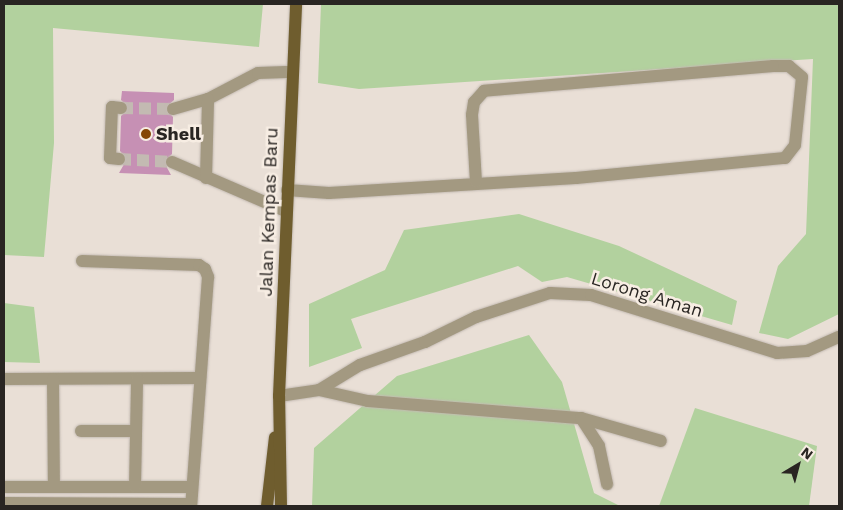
<!DOCTYPE html>
<style>
body{margin:0}
#map{position:relative;width:843px;height:510px;overflow:hidden;background:#e9dfd6;font-family:"Work Sans",sans-serif}
div>[style]{position:absolute}
[style*='--x']{left:calc(var(--x)*1px);top:calc(var(--y)*1px);width:calc(var(--w)*1px);rotate:calc(var(--a)*1deg)}
.green>*{inset:0;background:#b2d19e}
.building>*{inset:0;background:#c690b4}
.minor-tunnel>*{height:12px;margin-top:-6px;transform-origin:0;background:repeating-linear-gradient(90deg,#c3bab2 0 12px,transparent 0 18px)}
.roads{filter:drop-shadow(0 0 1px #c3bab2) drop-shadow(0 0 1px #c3bab2)}
.minor>*{height:12px;margin:-6px;padding:0 6px;transform-origin:6px;border-radius:6px;background:#a39981}
.major>*{height:12px;margin:-6px;padding:0 6px;transform-origin:6px;border-radius:6px;background:#6f5d2e}
.dots>*{width:14px;height:14px;translate:-50% -50%;box-sizing:border-box;border:2px solid #f7ede3;border-radius:50%}
span{translate:-50% -50%;white-space:nowrap;text-align:center;line-height:1.15;-webkit-text-stroke:5px #f7ede3;paint-order:stroke}
.poi-label{font-size:18px;color:#292522;font-weight:700}
.left{translate:0 -50%;text-align:left}
.street-label{font-size:18px;color:#292522}
.frame{position:absolute;inset:0;border:5px solid #292522;pointer-events:none}
.north{position:absolute;left:773px;top:440px;width:50px;height:50px;-webkit-text-stroke:4px #f7ede3;paint-order:stroke;rotate:37deg;font-size:14px;font-weight:700;line-height:20px;text-align:center;color:#292522}
.north::after{content:'';display:block;margin:auto;width:18px;height:22px;background:#292522;clip-path:polygon(50% 0,100% 100%,50% 72%,0 100%)}
</style>
<div id="map">
<div class="green">
<i style="clip-path:polygon(4px 4px,263px 4px,259px 47px,53px 28px,54px 143px,44px 257px,4px 255px)"></i>
<i style="clip-path:polygon(321px 4px,839px 4px,839px 314px,788px 339px,759px 333px,778px 266px,806px 234px,813px 59px,359px 89px,318px 83px)"></i>
<i style="clip-path:polygon(519px 214px,619px 246px,737px 301px,732px 325px,567px 277px,542px 282px,518px 266px,351px 319px,362px 348px,309px 367px,309px 304px,385px 270px,404px 230px)"></i>
<i style="clip-path:polygon(4px 303px,34px 307px,40px 363px,4px 362px)"></i>
<i style="clip-path:polygon(529px 335px,562px 382px,594px 493px,620px 506px,312px 506px,314px 448px,397px 376px)"></i>
<i style="clip-path:polygon(695px 408px,817px 446px,809px 506px,659px 506px)"></i>
</div>
<div class="building">
<i style="clip-path:polygon(122px 91px,174px 93px,174px 100px,165px 108px,173px 117px,172px 154px,164px 162px,171px 175px,119px 173px,127px 159px,120px 151px,121px 116px,129px 108px,121px 100px)"></i>
</div>
<div class="minor-tunnel">
<i style="--x:121;--y:108;--w:52;--a:1.1"></i>
<i style="--x:119;--y:159;--w:53;--a:3.2"></i>
</div>
<div class="roads">
<div class="minor">
<i style="--x:173;--y:109;--w:36;--a:-16"></i>
<i style="--x:208;--y:99;--w:56;--a:-27.5"></i>
<i style="--x:258;--y:73;--w:35;--a:-2"></i>
<i style="--x:119;--y:159;--w:9;--a:-174"></i>
<i style="--x:110;--y:158;--w:51;--a:-87.8"></i>
<i style="--x:112;--y:107;--w:9;--a:6"></i>
<i style="--x:172;--y:162;--w:123;--a:23.4"></i>
<i style="--x:206;--y:178;--w:79;--a:-88.5"></i>
<i style="--x:287;--y:190;--w:42;--a:4.1"></i>
<i style="--x:329;--y:193;--w:247;--a:-3.5"></i>
<i style="--x:576;--y:178;--w:210;--a:-5.5"></i>
<i style="--x:785;--y:158;--w:16;--a:-52"></i>
<i style="--x:795;--y:145;--w:68;--a:-84.1"></i>
<i style="--x:802;--y:77;--w:17;--a:-140"></i>
<i style="--x:789;--y:66;--w:16;--a:180"></i>
<i style="--x:773;--y:66;--w:290;--a:175.1"></i>
<i style="--x:484;--y:91;--w:15;--a:132"></i>
<i style="--x:474;--y:102;--w:13;--a:99"></i>
<i style="--x:472;--y:115;--w:67;--a:86.6"></i>
<i style="--x:82;--y:261;--w:117;--a:2"></i>
<i style="--x:199;--y:265;--w:7;--a:34"></i>
<i style="--x:205;--y:269;--w:9;--a:69"></i>
<i style="--x:208;--y:277;--w:230;--a:94.2"></i>
<i style="--x:4;--y:379;--w:195;--a:-0.3"></i>
<i style="--x:53;--y:379;--w:108;--a:89.5"></i>
<i style="--x:319;--y:390;--w:50;--a:12.7"></i>
<i style="--x:368;--y:401;--w:214;--a:4.6"></i>
<i style="--x:581;--y:418;--w:83;--a:16"></i>
<i style="--x:279;--y:396;--w:40;--a:-8.5"></i>
<i style="--x:319;--y:390;--w:48;--a:-31.4"></i>
<i style="--x:360;--y:365;--w:69;--a:-19.5"></i>
<i style="--x:425;--y:342;--w:57;--a:-26.1"></i>
<i style="--x:476;--y:317;--w:78;--a:-18"></i>
<i style="--x:550;--y:293;--w:41;--a:2.8"></i>
<i style="--x:591;--y:295;--w:195;--a:17.3"></i>
<i style="--x:777;--y:353;--w:30;--a:-4"></i>
<i style="--x:807;--y:351;--w:35;--a:-24"></i>
<i style="--x:581;--y:418;--w:33;--a:57"></i>
<i style="--x:599;--y:446;--w:39;--a:78"></i>
<i style="--x:81;--y:431;--w:55;--a:0"></i>
<i style="--x:4;--y:487;--w:188;--a:0"></i>
<i style="--x:135;--y:487;--w:108;--a:-88.9"></i>
<i style="--x:4;--y:503;--w:187;--a:0.3"></i>
</div>
<div class="major">
<i style="--x:267;--y:506;--w:69;--a:-83.4"></i>
<i style="--x:281;--y:506;--w:110;--a:-91"></i>
<i style="--x:279;--y:396;--w:392;--a:-87.5"></i>
</div>
</div>
<div class="dots">
<i style="left:146px;top:134px;background:#854706"></i>
</div>
<div class="poi-label">
<span class="left" style="left:156px;top:134px">Shell</span>
</div>
<div class="street-label">
<span style="left:269px;top:212px;rotate:-88deg">Jalan Kempas Baru</span>
<span style="left:647px;top:295px;rotate:17deg">Lorong Aman</span>
</div>
<div class="frame"></div>
<div class="north">N</div>
</div>
